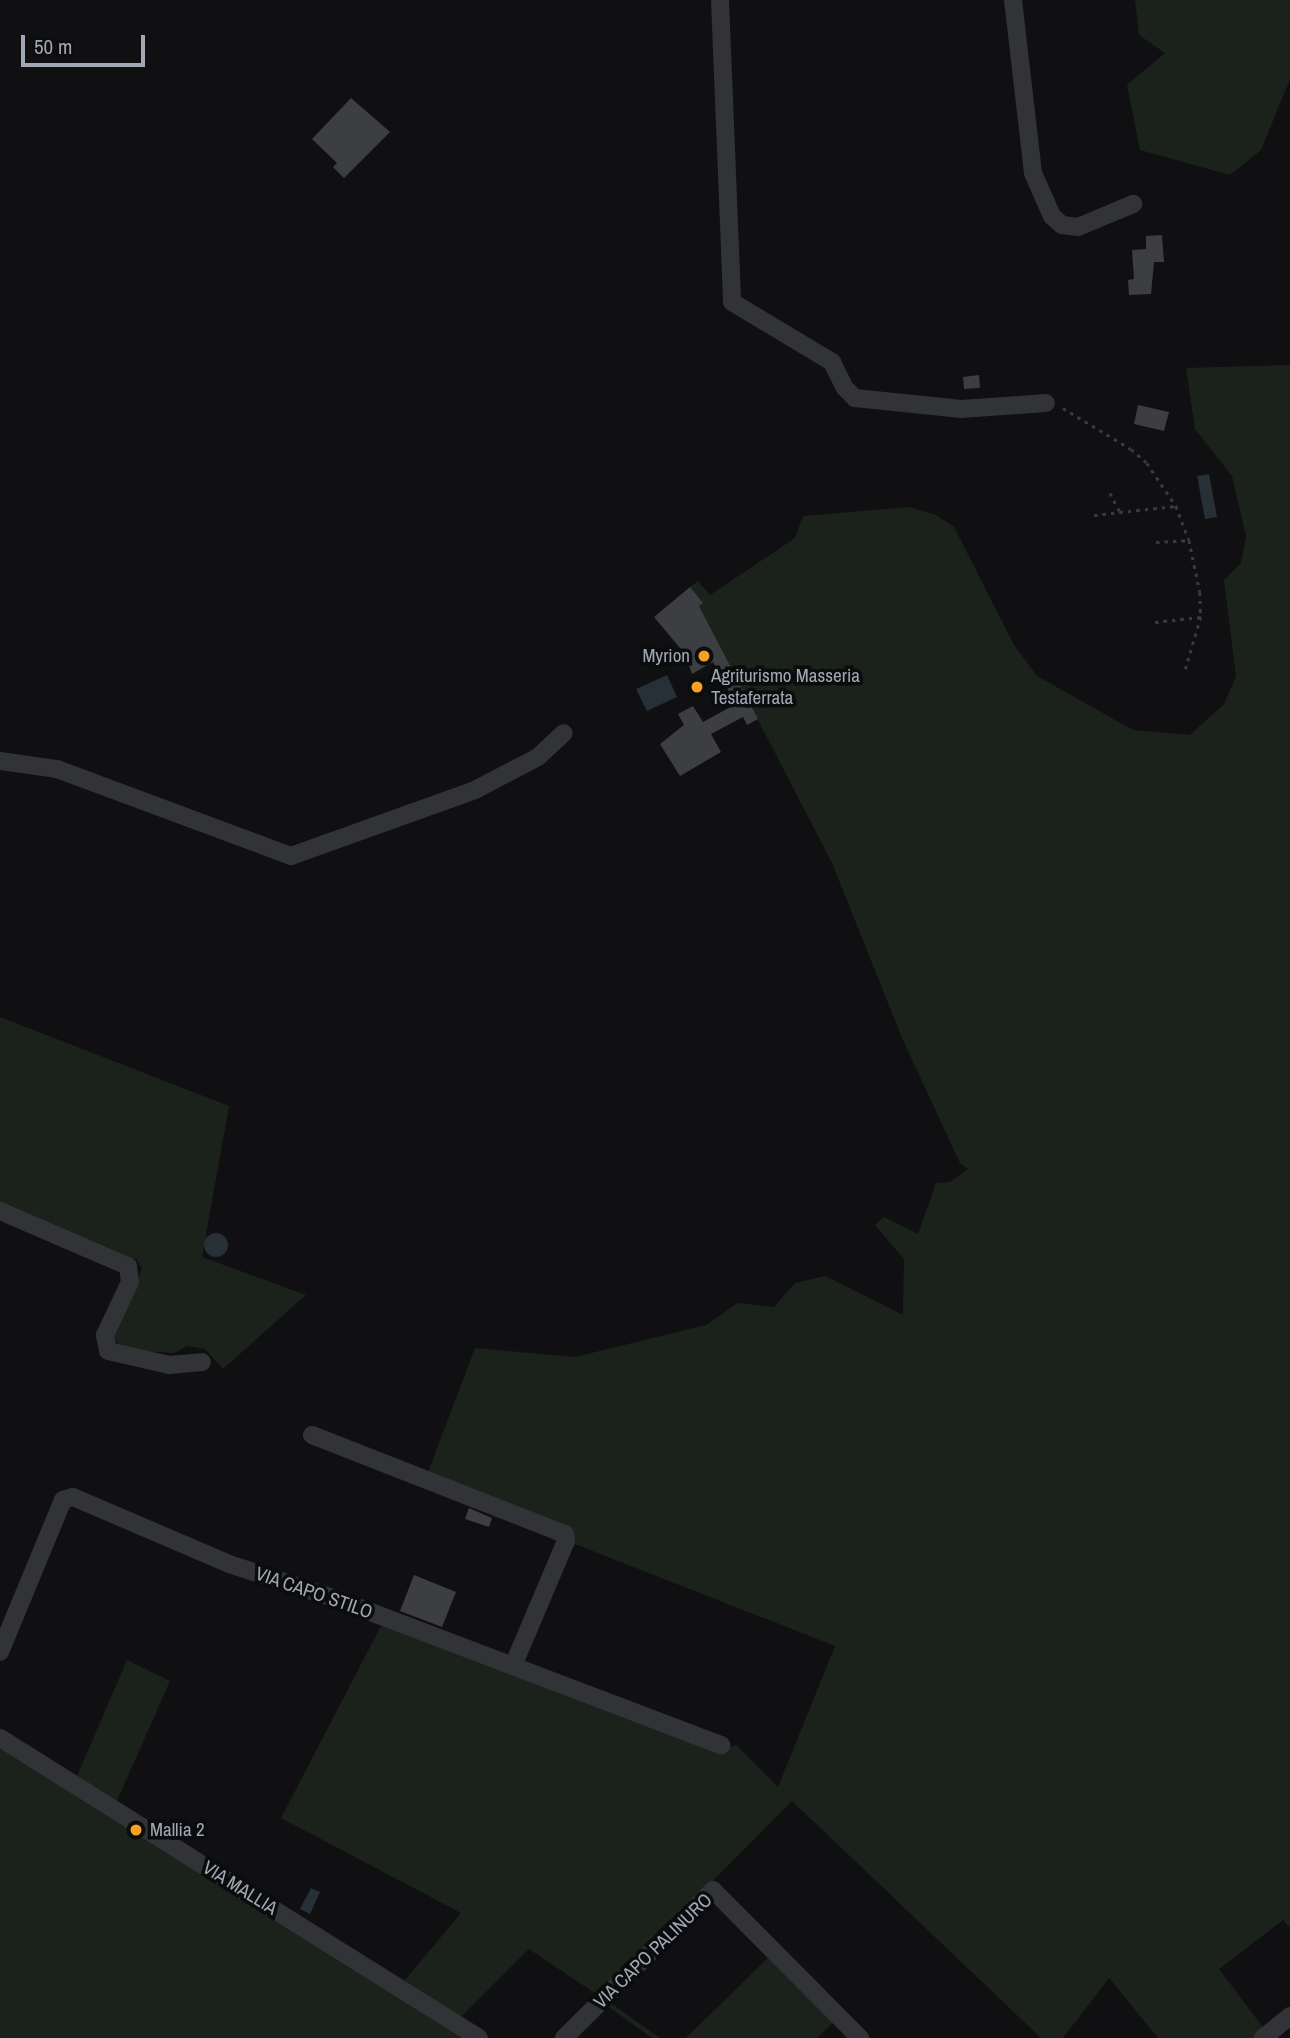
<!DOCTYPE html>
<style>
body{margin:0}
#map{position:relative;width:1290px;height:2038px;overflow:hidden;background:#101012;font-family:"Archivo Narrow",sans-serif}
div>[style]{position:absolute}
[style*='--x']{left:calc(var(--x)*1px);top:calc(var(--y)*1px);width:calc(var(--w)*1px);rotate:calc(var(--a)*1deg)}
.green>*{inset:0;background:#1b221b}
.water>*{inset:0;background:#273036}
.round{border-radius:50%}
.building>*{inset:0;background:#3c3e42}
.path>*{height:2.5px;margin-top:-1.25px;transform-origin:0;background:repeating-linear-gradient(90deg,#373a3e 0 3.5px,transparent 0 8.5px)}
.minor>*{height:18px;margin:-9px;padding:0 9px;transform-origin:9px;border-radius:9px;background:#313337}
.dots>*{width:19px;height:19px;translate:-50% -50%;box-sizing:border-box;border:4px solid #0b0c0d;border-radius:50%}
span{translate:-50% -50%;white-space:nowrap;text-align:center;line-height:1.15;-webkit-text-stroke:7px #0b0c0d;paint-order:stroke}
.poi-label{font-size:19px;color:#a1a8b3}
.right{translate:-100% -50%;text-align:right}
.left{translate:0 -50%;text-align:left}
.street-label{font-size:19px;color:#a1a8b3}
.scale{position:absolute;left:21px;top:35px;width:124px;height:32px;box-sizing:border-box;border:4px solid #a1a8b3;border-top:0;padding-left:9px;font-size:21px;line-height:24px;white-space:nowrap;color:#a1a8b3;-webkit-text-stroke:5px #0b0c0d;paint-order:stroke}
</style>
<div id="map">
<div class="green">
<i style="clip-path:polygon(1135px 0,1290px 0,1290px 79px,1261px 150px,1230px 175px,1140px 150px,1127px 85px,1165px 53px,1139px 35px)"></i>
<i style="clip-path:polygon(1290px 365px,1290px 1928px,1283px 1920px,1219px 1969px,1265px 2030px,1254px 2038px,1158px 2038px,1109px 1978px,1063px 2038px,1041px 2038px,792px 1801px,599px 1996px,529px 1949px,461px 2017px,404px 1981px,461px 1913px,281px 1818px,382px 1624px,719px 1751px,736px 1745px,778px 1787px,835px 1646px,575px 1544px,570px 1527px,428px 1472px,475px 1348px,575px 1357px,706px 1325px,738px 1303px,774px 1307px,795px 1283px,825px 1276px,903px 1315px,904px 1259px,875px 1225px,884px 1217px,918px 1234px,936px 1183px,950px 1182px,968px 1169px,960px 1163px,902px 1038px,832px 863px,699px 606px,702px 603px,690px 587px,698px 581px,710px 595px,795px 538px,803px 516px,909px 507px,936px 515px,954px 527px,1014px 645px,1037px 676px,1133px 730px,1190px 735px,1224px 704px,1236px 676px,1224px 580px,1241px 563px,1246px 536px,1232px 476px,1195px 429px,1186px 368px)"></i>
<i style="clip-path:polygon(0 1017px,229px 1106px,202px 1257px,306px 1295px,223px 1369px,205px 1349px,187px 1346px,174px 1353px,121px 1350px,113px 1334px,142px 1269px,137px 1260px,0 1204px)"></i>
<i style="clip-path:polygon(127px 1660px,170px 1681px,117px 1801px,77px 1776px)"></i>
<i style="clip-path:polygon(0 1745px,466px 2038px,0 2038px)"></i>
<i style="clip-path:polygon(770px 1956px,834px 2022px,817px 2038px,686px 2038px)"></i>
<i style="clip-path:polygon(609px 2002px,660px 2038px,652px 2038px,606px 2005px)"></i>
</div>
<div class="water">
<i style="clip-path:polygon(1209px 474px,1217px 517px,1205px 519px,1197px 476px)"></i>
<i style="clip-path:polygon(667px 675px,677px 697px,647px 711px,636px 689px)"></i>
<i class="round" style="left:204px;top:1233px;width:24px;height:24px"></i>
<i style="clip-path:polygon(311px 1888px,320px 1892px,310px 1914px,300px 1909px)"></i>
</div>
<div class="building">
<i style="clip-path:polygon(351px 98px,390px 132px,344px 178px,333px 167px,337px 163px,312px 139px)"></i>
<i style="clip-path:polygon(1162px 235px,1164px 262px,1154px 262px,1151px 294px,1129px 295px,1128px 280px,1134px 279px,1132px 250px,1146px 249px,1146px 236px)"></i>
<i style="clip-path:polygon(979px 375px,980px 388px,964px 389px,963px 377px)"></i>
<i style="clip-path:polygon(1138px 405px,1169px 412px,1164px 431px,1134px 424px)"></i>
<i style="clip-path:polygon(690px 587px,703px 603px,699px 606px,758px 719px,747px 725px,743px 717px,711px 734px,721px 752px,680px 776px,660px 744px,684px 725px,678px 714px,693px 706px,703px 722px,736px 704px,713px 662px,692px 674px,685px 654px,654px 617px)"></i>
<i style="clip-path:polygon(469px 1508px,492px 1518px,489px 1527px,465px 1519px)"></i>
<i style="clip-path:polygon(414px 1575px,456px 1592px,442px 1627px,400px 1611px)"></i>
</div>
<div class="path">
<i style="--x:1063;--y:408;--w:79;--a:31.1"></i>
<i style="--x:1131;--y:449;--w:21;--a:41"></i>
<i style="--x:1147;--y:463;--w:52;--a:56"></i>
<i style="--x:1176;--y:506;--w:36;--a:69"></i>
<i style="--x:1189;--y:540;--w:53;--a:78.1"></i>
<i style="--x:1200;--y:592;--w:25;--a:88"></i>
<i style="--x:1201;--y:617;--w:56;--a:106.5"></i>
<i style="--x:1110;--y:493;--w:21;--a:62"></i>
<i style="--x:1094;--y:515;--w:82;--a:-6.3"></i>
<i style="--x:1156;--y:542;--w:33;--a:-3"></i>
<i style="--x:1155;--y:622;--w:46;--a:-6.2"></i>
</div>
<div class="minor">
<i style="--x:720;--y:0;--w:302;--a:87.7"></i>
<i style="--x:732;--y:302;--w:117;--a:31"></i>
<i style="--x:832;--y:362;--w:28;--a:64"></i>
<i style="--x:844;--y:387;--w:16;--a:45"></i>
<i style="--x:855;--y:398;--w:107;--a:5.9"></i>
<i style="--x:961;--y:409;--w:85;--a:-4"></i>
<i style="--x:1013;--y:0;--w:174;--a:83.4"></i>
<i style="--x:1033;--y:173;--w:47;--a:66.2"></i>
<i style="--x:1052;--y:216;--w:13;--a:42"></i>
<i style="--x:1062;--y:225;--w:16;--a:7"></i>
<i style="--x:1078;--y:227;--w:60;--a:-22.7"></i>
<i style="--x:0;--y:761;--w:58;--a:8"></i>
<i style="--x:57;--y:769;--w:250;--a:20.4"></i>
<i style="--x:291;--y:856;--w:195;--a:-19.7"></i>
<i style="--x:475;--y:790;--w:71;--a:-27.6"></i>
<i style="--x:538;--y:757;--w:35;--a:-43"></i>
<i style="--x:0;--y:1211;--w:139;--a:23.3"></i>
<i style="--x:128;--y:1266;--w:16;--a:83"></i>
<i style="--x:130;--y:1282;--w:59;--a:115.3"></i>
<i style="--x:105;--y:1335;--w:16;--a:79"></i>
<i style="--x:108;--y:1351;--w:63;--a:12.9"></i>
<i style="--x:169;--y:1365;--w:33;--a:-5"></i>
<i style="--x:312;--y:1435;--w:272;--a:21.4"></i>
<i style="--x:565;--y:1534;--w:7;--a:82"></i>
<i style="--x:566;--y:1541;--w:136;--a:113"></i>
<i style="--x:0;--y:1652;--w:165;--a:-67.5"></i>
<i style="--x:63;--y:1500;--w:10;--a:-17"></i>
<i style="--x:73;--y:1497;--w:170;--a:23.2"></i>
<i style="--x:229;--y:1564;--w:116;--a:18.1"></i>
<i style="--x:339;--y:1600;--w:409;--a:20.8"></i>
<i style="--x:0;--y:1738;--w:565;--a:32.06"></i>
<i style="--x:564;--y:2038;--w:210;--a:-44.8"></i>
<i style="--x:713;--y:1890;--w:209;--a:45.2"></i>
<i style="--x:1263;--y:2038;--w:35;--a:-39"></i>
</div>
<div class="dots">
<i style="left:704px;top:656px;background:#f7a023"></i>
<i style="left:697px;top:687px;background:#f7a023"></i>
<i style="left:136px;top:1830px;background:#f7a023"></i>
</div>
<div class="poi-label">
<span class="right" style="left:690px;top:656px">Myrion</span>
<span class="left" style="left:711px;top:687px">Agriturismo Masseria<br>Testaferrata</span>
<span class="left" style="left:150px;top:1830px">Mallia 2</span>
</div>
<div class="street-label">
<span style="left:314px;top:1593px;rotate:19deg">VIA CAPO STILO</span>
<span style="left:240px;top:1888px;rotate:32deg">VIA MALLIA</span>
<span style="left:653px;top:1951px;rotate:-44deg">VIA CAPO PALINURO</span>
</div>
<div class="scale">50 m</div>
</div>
